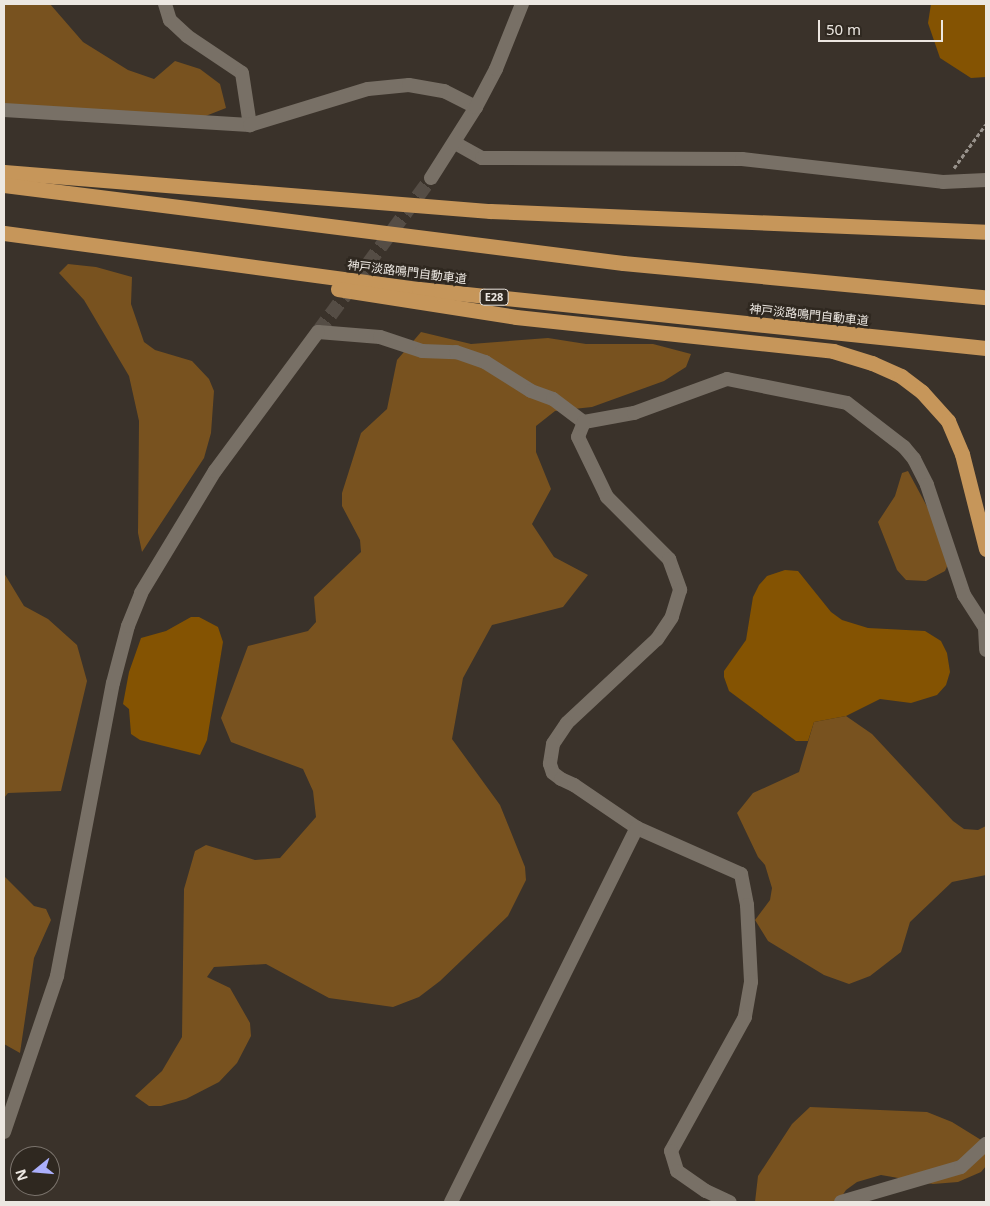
<!DOCTYPE html>
<meta charset="utf-8">
<style>
body{margin:0}
#map{position:relative;width:990px;height:1206px;overflow:hidden;background:#3a322a;font-family:"Noto Sans","Noto Sans JP",sans-serif}
div>[style]{position:absolute}
[style*='--x']{left:calc(var(--x)*1px);top:calc(var(--y)*1px);width:calc(var(--w)*1px);rotate:calc(var(--a)*1deg)}
.forest>*{inset:0;background:#78521f}
.water>*{inset:0;background:#845302}
.tertiary-tunnel>*{height:14px;margin-top:-7px;transform-origin:0;background:repeating-linear-gradient(90deg,#554d45 0 14px,transparent 0 21px)}
.path>*{height:3px;margin-top:-1.5px;transform-origin:0;background:repeating-linear-gradient(90deg,#98928b 0 4px,transparent 0 6.5px)}
.minor>*{height:14px;margin:-7px;padding:0 7px;transform-origin:7px;border-radius:7px;background:#787066}
.tertiary>*{height:14px;margin:-7px;padding:0 7px;transform-origin:7px;border-radius:7px;background:#787066}
.motorway>*{height:15px;margin:-7.5px;padding:0 7.5px;transform-origin:7.5px;border-radius:7.5px;background:#c6965a}
span{translate:-50% -50%;white-space:nowrap;text-align:center;line-height:1.15;-webkit-text-stroke:5px #2f2820;paint-order:stroke}
.shield-label span{padding:1px 4px;background:#2f2820;border:1px solid;border-radius:4px;-webkit-text-stroke-width:0}
.shield-label{font-size:11px;color:#ece7e1;font-weight:700}
.street-label{font-size:12px;color:#ece7e1}
.frame{position:absolute;inset:0;border:5px solid #ece7e1;pointer-events:none}
.north{position:absolute;left:10px;top:1146px;width:50px;height:50px;box-sizing:border-box;background:#2f2820;border:1px solid #7b746d;border-radius:50%;rotate:253deg;font-size:14px;font-weight:700;line-height:20px;text-align:center;color:#ece7e1}
.north::after{content:'';display:block;margin:auto;width:18px;height:22px;background:#abaffb;clip-path:polygon(50% 0,100% 100%,50% 72%,0 100%)}
.scale{position:absolute;left:818px;top:20px;width:125px;height:22px;box-sizing:border-box;border:2px solid #ece7e1;border-top:0;padding-left:6px;font-size:15px;line-height:18px;white-space:nowrap;color:#ece7e1;-webkit-text-stroke:4px #2f2820;paint-order:stroke}
</style>
<div id="map">
<div class="forest">
<i style="clip-path:polygon(4px 4px,50px 4px,83px 42px,128px 70px,154px 79px,175px 61px,200px 69px,220px 84px,226px 108px,203px 117px,4px 104px)"></i>
<i style="clip-path:polygon(68px 264px,96px 267px,132px 277px,131px 304px,144px 342px,155px 350px,192px 361px,209px 379px,214px 391px,211px 433px,204px 458px,142px 552px,138px 533px,139px 421px,129px 376px,84px 300px,59px 273px)"></i>
<i style="clip-path:polygon(421px 332px,471px 344px,548px 338px,586px 344px,653px 344px,691px 354px,686px 367px,664px 381px,592px 407px,555px 411px,536px 426px,536px 452px,551px 489px,532px 524px,554px 557px,588px 575px,563px 607px,492px 625px,463px 678px,452px 739px,500px 805px,525px 867px,526px 880px,508px 916px,440px 981px,419px 997px,393px 1007px,329px 998px,266px 964px,214px 967px,207px 977px,230px 988px,250px 1023px,251px 1036px,237px 1063px,219px 1082px,186px 1099px,161px 1106px,149px 1106px,135px 1096px,162px 1071px,182px 1037px,184px 889px,195px 851px,206px 845px,255px 860px,280px 858px,316px 817px,313px 791px,303px 769px,231px 742px,221px 718px,248px 646px,308px 631px,316px 622px,314px 597px,361px 552px,360px 540px,342px 506px,342px 493px,361px 433px,387px 409px,397px 360px)"></i>
<i style="clip-path:polygon(908px 471px,930px 512px,949px 562px,945px 571px,926px 581px,906px 580px,897px 570px,878px 522px,895px 496px,902px 473px)"></i>
<i style="clip-path:polygon(4px 573px,24px 606px,48px 619px,77px 645px,87px 681px,61px 791px,8px 793px,4px 798px)"></i>
<i style="clip-path:polygon(846px 716px,872px 734px,953px 821px,964px 829px,978px 830px,986px 826px,986px 875px,952px 882px,910px 922px,901px 952px,870px 976px,849px 984px,824px 975px,768px 941px,755px 920px,770px 900px,772px 888px,765px 865px,758px 857px,737px 813px,753px 793px,799px 772px,814px 722px)"></i>
<i style="clip-path:polygon(4px 876px,34px 906px,46px 909px,51px 920px,34px 958px,20px 1053px,4px 1044px)"></i>
<i style="clip-path:polygon(810px 1107px,927px 1112px,952px 1122px,986px 1143px,986px 1166px,981px 1172px,958px 1182px,933px 1184px,881px 1175px,857px 1182px,846px 1190px,838px 1202px,755px 1202px,758px 1176px,792px 1124px)"></i>
</div>
<div class="water">
<i style="clip-path:polygon(931px 4px,986px 4px,986px 77px,971px 78px,940px 58px,928px 23px)"></i>
<i style="clip-path:polygon(785px 570px,798px 571px,831px 612px,842px 620px,868px 628px,925px 631px,941px 641px,947px 653px,950px 672px,946px 685px,937px 695px,911px 703px,880px 699px,846px 716px,814px 722px,808px 741px,796px 741px,729px 691px,724px 677px,724px 671px,746px 640px,753px 597px,759px 585px,767px 576px)"></i>
<i style="clip-path:polygon(191px 617px,199px 617px,218px 627px,223px 642px,207px 740px,200px 755px,140px 740px,131px 734px,129px 709px,123px 704px,129px 672px,141px 638px,166px 631px)"></i>
</div>
<div class="tertiary-tunnel">
<i style="--x:318;--y:332;--w:191;--a:-53.7"></i>
</div>
<div class="path">
<i style="--x:954;--y:168;--w:54;--a:-54"></i>
</div>
<div class="minor">
<i style="--x:165;--y:4;--w:17;--a:73"></i>
<i style="--x:170;--y:20;--w:23;--a:43"></i>
<i style="--x:187;--y:36;--w:66;--a:33.9"></i>
<i style="--x:242;--y:73;--w:53;--a:81.3"></i>
<i style="--x:4;--y:110;--w:246;--a:3.5"></i>
<i style="--x:250;--y:125;--w:123;--a:-17"></i>
<i style="--x:368;--y:89;--w:41;--a:-5.6"></i>
<i style="--x:409;--y:85;--w:36;--a:10"></i>
<i style="--x:444;--y:91;--w:36;--a:27"></i>
<i style="--x:455;--y:143;--w:31;--a:29"></i>
<i style="--x:482;--y:158;--w:260;--a:0.2"></i>
<i style="--x:742;--y:159;--w:202;--a:6.5"></i>
<i style="--x:943;--y:182;--w:43;--a:-2.7"></i>
<i style="--x:318;--y:332;--w:62;--a:4.6"></i>
<i style="--x:380;--y:337;--w:44;--a:18.4"></i>
<i style="--x:422;--y:351;--w:34;--a:2"></i>
<i style="--x:456;--y:352;--w:31;--a:19"></i>
<i style="--x:485;--y:362;--w:54;--a:32.2"></i>
<i style="--x:531;--y:391;--w:23;--a:20"></i>
<i style="--x:553;--y:399;--w:39;--a:37"></i>
<i style="--x:584;--y:422;--w:51;--a:-10.2"></i>
<i style="--x:634;--y:413;--w:99;--a:-20.1"></i>
<i style="--x:727;--y:379;--w:122;--a:11.3"></i>
<i style="--x:847;--y:403;--w:72;--a:37.7"></i>
<i style="--x:904;--y:447;--w:16;--a:50"></i>
<i style="--x:914;--y:459;--w:29;--a:63"></i>
<i style="--x:927;--y:485;--w:116;--a:71.4"></i>
<i style="--x:964;--y:595;--w:40;--a:57.1"></i>
<i style="--x:584;--y:422;--w:16;--a:112"></i>
<i style="--x:578;--y:437;--w:67;--a:64.2"></i>
<i style="--x:607;--y:497;--w:88;--a:45"></i>
<i style="--x:669;--y:559;--w:33;--a:70"></i>
<i style="--x:680;--y:590;--w:28;--a:107"></i>
<i style="--x:672;--y:617;--w:27;--a:124"></i>
<i style="--x:657;--y:639;--w:123;--a:137"></i>
<i style="--x:567;--y:723;--w:25;--a:124"></i>
<i style="--x:553;--y:744;--w:20;--a:99"></i>
<i style="--x:550;--y:764;--w:9;--a:72"></i>
<i style="--x:553;--y:773;--w:10;--a:37"></i>
<i style="--x:561;--y:779;--w:14;--a:25"></i>
<i style="--x:574;--y:785;--w:76;--a:34.3"></i>
<i style="--x:637;--y:828;--w:114;--a:23.9"></i>
<i style="--x:741;--y:874;--w:32;--a:79"></i>
<i style="--x:747;--y:905;--w:77;--a:87"></i>
<i style="--x:751;--y:982;--w:36;--a:100"></i>
<i style="--x:745;--y:1017;--w:153;--a:118.9"></i>
<i style="--x:671;--y:1151;--w:21;--a:73"></i>
<i style="--x:677;--y:1171;--w:35;--a:35"></i>
<i style="--x:706;--y:1191;--w:26;--a:25"></i>
<i style="--x:985;--y:628;--w:22;--a:87"></i>
<i style="--x:451;--y:1202;--w:418;--a:-63.6"></i>
<i style="--x:841;--y:1202;--w:125;--a:-16.3"></i>
<i style="--x:961;--y:1167;--w:34;--a:-43"></i>
</div>
<div class="tertiary">
<i style="--x:431;--y:178;--w:84;--a:-57.6"></i>
<i style="--x:476;--y:107;--w:43;--a:-62.2"></i>
<i style="--x:496;--y:69;--w:70;--a:-68.2"></i>
<i style="--x:4;--y:1132;--w:165;--a:-71.2"></i>
<i style="--x:57;--y:976;--w:298;--a:-79.2"></i>
<i style="--x:113;--y:683;--w:59;--a:-75.3"></i>
<i style="--x:128;--y:626;--w:35;--a:-68"></i>
<i style="--x:141;--y:593;--w:143;--a:-58.8"></i>
<i style="--x:215;--y:471;--w:173;--a:-53.5"></i>
</div>
<div class="motorway">
<i style="--x:4;--y:172;--w:488;--a:4.6"></i>
<i style="--x:490;--y:211;--w:496;--a:2.4"></i>
<i style="--x:4;--y:185;--w:624;--a:7.18"></i>
<i style="--x:623;--y:263;--w:365;--a:5.4"></i>
<i style="--x:4;--y:233;--w:419;--a:7.7"></i>
<i style="--x:419;--y:289;--w:570;--a:5.94"></i>
<i style="--x:338;--y:289;--w:180;--a:8.9"></i>
<i style="--x:516;--y:317;--w:319;--a:6.1"></i>
<i style="--x:833;--y:351;--w:41;--a:17.1"></i>
<i style="--x:872;--y:363;--w:32;--a:24"></i>
<i style="--x:901;--y:376;--w:26;--a:37"></i>
<i style="--x:922;--y:392;--w:39;--a:48"></i>
<i style="--x:948;--y:421;--w:36;--a:67"></i>
<i style="--x:962;--y:454;--w:98;--a:75.8"></i>
</div>
<div class="shield-label">
<span style="left:494px;top:297px">E28</span>
</div>
<div class="street-label">
<span style="left:407px;top:272px;rotate:7deg">神戸淡路鳴門自動車道</span>
<span style="left:809px;top:315px;rotate:6deg">神戸淡路鳴門自動車道</span>
</div>
<div class="frame"></div>
<div class="north">N</div>
<div class="scale">50 m</div>
</div>
